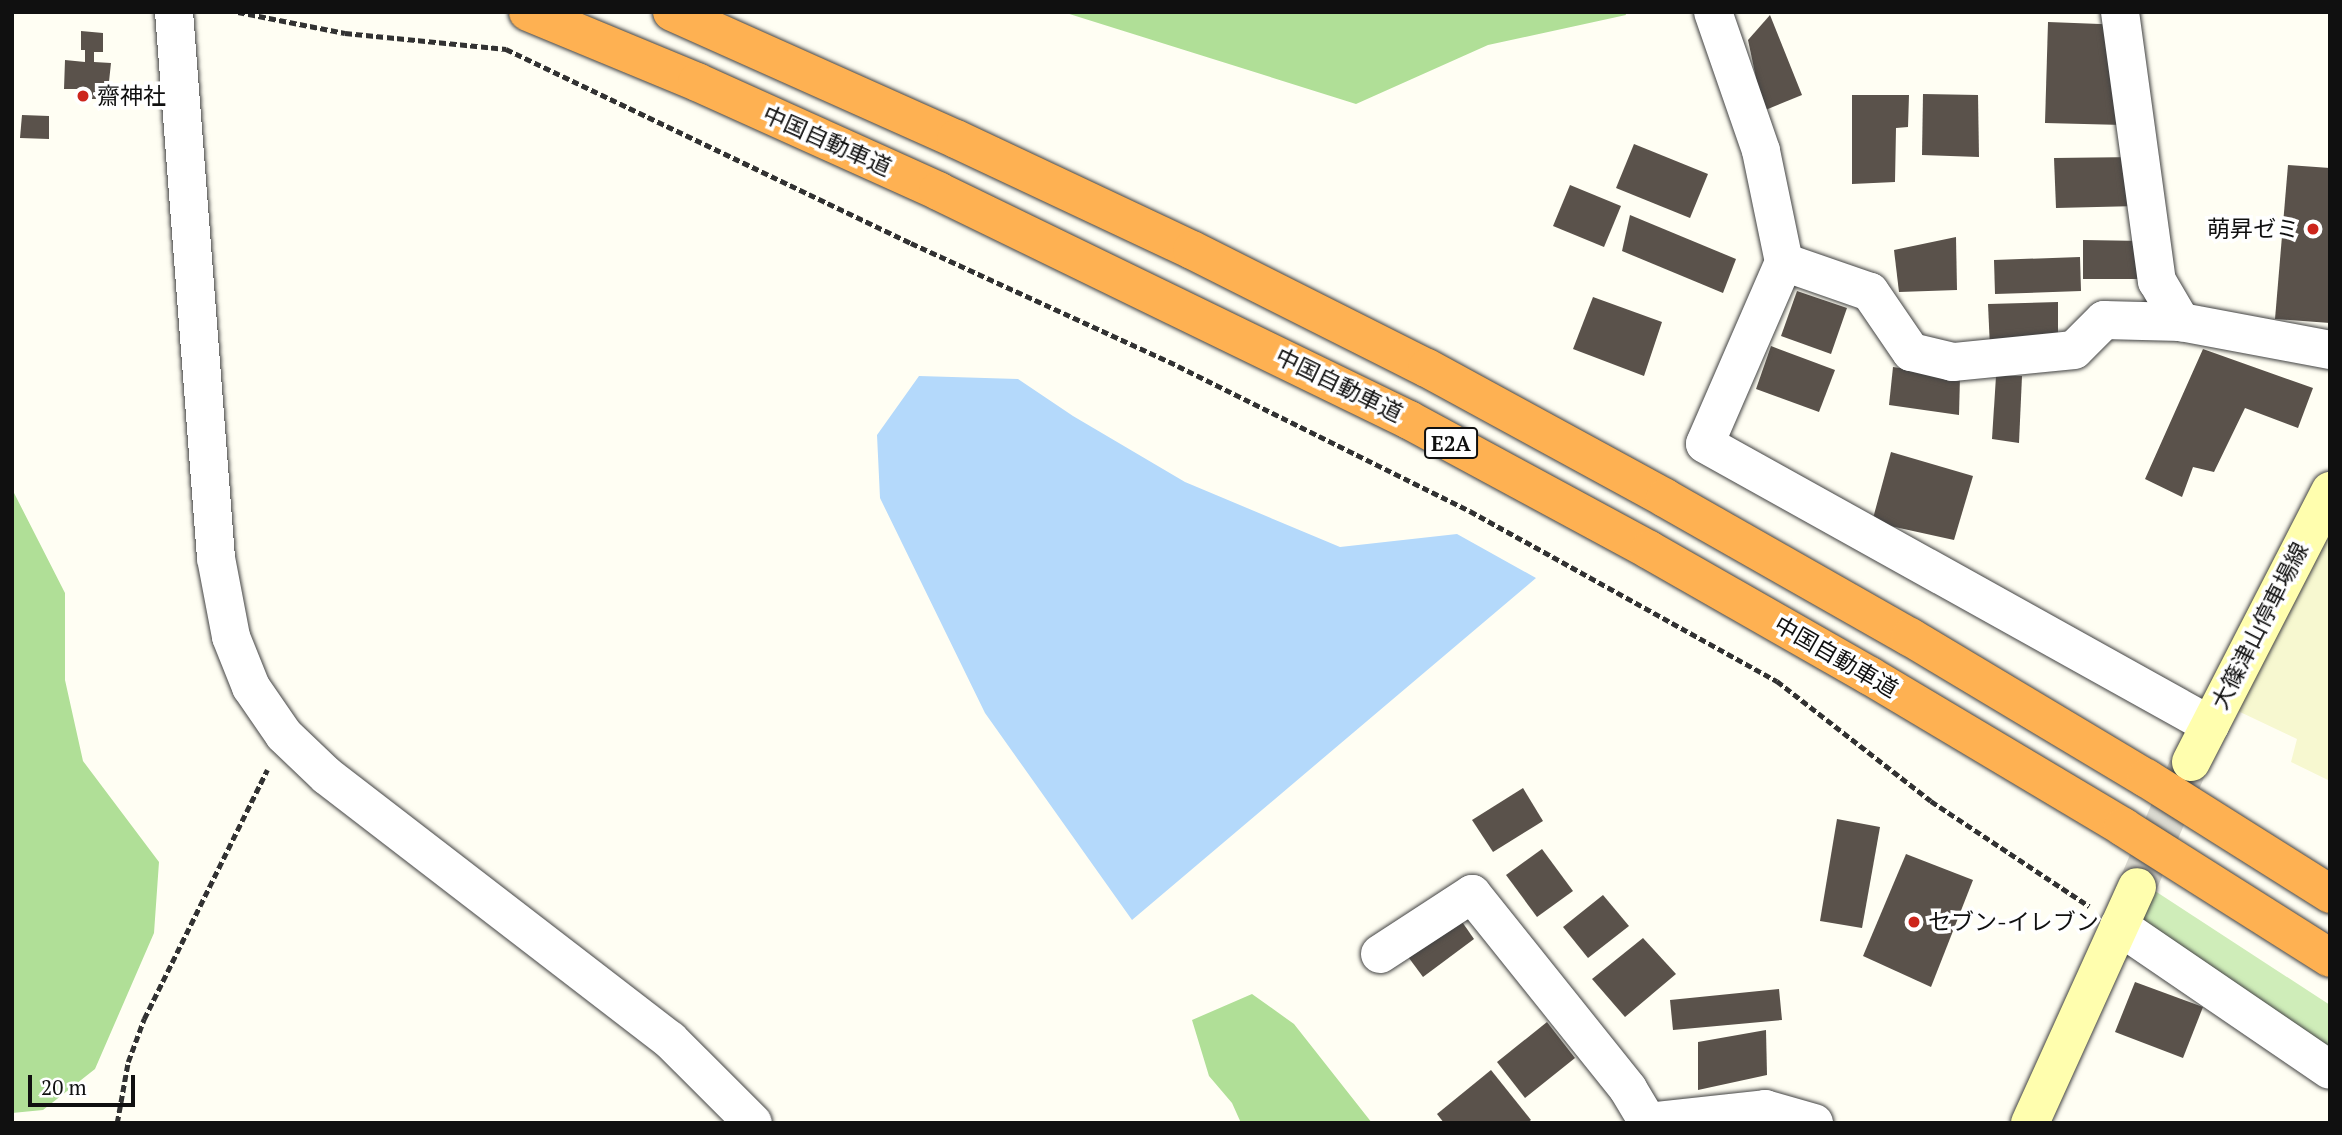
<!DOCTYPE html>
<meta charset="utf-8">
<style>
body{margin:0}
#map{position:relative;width:2342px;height:1135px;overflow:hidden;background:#fffef3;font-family:"PT Serif","Noto Sans JP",serif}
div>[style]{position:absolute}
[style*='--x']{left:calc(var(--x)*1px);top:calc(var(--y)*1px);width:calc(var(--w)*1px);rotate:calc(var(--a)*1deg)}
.farmland>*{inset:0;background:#f7f8d0}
.green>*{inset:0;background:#cfedb9}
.forest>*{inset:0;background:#b0df97}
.water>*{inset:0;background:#b4d9fb}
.building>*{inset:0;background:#5a524b}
.secondary-tunnel>*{height:38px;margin-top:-19px;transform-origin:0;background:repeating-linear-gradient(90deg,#dbdad1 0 38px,transparent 0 57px)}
.path>*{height:4.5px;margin-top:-2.25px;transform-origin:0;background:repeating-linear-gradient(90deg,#323232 0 7px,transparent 0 10.5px)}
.roads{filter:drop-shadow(0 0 2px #434343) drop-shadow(0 0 2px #434343)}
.street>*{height:38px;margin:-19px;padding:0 19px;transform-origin:19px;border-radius:19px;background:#fff}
.secondary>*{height:38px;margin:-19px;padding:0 19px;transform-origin:19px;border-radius:19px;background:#fffeae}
.highway>*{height:38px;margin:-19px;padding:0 19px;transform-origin:19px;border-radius:19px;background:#feb152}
.dots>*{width:19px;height:19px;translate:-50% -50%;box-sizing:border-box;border:4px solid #fff;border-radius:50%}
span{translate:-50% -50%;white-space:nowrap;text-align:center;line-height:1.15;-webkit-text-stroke:7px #fff;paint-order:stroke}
.shield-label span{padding:2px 5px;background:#fff;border:2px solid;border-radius:5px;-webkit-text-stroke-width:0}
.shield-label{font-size:21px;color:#101010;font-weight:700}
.poi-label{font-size:23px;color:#101010}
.left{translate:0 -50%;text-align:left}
.right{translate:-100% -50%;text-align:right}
.street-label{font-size:23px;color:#101010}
.frame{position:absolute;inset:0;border:14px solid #101010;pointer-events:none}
.scale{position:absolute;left:28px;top:1075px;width:107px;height:32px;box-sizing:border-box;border:4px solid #101010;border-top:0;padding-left:9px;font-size:21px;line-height:24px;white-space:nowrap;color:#101010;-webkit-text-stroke:5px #fff;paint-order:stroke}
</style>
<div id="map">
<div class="farmland">
<i style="clip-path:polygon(2330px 512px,2330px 781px,2291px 762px,2297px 739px,2238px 711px)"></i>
</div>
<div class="green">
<i style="clip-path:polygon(2152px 889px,2330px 1005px,2330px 1048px,2142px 920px)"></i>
</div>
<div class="forest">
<i style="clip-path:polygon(1063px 12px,1625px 12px,1626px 15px,1488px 45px,1356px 104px)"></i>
<i style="clip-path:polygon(12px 489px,65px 593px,65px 680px,83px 761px,159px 862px,154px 933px,95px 1069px,43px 1110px,12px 1113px)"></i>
<i style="clip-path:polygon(1252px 994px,1294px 1024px,1372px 1123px,1241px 1123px,1232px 1103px,1209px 1076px,1192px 1020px)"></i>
</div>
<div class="water">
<i style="clip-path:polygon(919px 376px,1018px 379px,1073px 416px,1185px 482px,1340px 547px,1457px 534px,1536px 578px,1132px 920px,985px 713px,880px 498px,877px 435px)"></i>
</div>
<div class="building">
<i style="clip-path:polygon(1770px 15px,1802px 95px,1763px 111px,1748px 40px)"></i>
<i style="clip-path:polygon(2048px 22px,2126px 25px,2123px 125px,2045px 123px)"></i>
<i style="clip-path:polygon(81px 31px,103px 33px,103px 52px,94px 52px,94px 62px,111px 63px,108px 91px,98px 91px,98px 99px,80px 99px,80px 89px,64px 89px,65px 60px,85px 62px,85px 50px,81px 50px)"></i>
<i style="clip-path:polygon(1923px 94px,1978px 95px,1979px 157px,1922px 155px)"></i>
<i style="clip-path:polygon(1852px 95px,1909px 95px,1908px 127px,1896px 128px,1895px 182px,1852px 184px)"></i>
<i style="clip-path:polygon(22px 115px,49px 116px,49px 139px,20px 138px)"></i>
<i style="clip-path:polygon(1634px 144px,1708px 174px,1690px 218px,1616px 188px)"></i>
<i style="clip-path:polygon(2138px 157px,2138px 206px,2056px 208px,2054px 158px)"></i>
<i style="clip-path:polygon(2288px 165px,2330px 168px,2330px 323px,2275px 319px)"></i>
<i style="clip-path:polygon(1570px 185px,1621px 206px,1604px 247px,1553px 226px)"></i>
<i style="clip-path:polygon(1630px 215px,1736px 259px,1723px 293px,1622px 251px)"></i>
<i style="clip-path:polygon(1956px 237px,1957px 290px,1899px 292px,1894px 250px)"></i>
<i style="clip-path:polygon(2083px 240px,2144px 241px,2143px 279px,2083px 279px)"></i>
<i style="clip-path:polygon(2080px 257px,2081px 291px,1995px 294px,1994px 260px)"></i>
<i style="clip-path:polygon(1797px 291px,1847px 308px,1831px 354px,1781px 336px)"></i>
<i style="clip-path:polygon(1593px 297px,1662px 322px,1644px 376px,1573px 349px)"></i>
<i style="clip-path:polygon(2058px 302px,2058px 348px,1990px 348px,1988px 304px)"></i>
<i style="clip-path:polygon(1771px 346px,1835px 370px,1819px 412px,1756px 389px)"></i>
<i style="clip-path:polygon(2203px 349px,2313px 388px,2298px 428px,2245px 408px,2214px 472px,2193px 467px,2182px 497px,2145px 479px)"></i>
<i style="clip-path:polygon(1893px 367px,1960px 377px,1959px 415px,1889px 405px)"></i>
<i style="clip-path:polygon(1996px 376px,2022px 376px,2019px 443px,1992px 439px)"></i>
<i style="clip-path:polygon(1891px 452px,1973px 476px,1954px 540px,1872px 522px)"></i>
<i style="clip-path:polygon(1523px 788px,1543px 821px,1493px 852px,1472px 820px)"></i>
<i style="clip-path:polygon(1837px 819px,1880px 827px,1862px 928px,1820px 921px)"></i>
<i style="clip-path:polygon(1542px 849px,1573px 891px,1537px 917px,1506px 875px)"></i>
<i style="clip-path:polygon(1906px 854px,1973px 880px,1931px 987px,1863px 956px)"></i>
<i style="clip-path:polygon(1603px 895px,1629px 926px,1588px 958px,1563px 927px)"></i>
<i style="clip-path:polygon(1458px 916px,1474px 939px,1423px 977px,1406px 954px)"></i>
<i style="clip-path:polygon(1643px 938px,1676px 974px,1625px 1017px,1592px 979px)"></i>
<i style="clip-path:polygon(2135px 982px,2203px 1007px,2183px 1058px,2115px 1032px)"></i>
<i style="clip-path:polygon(1779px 989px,1782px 1020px,1673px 1030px,1670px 1000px)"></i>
<i style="clip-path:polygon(1547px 1022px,1575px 1058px,1525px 1098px,1497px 1062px)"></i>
<i style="clip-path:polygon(1766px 1030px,1767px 1075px,1698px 1090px,1698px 1042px)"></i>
<i style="clip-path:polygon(1491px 1070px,1531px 1120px,1527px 1123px,1444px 1123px,1437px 1114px)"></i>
</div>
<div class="secondary-tunnel">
<i style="--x:2137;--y:887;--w:130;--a:-67"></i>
</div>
<div class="path">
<i style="--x:238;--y:12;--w:109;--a:11.1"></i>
<i style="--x:345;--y:33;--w:162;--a:5.7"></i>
<i style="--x:506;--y:49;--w:449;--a:25.6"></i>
<i style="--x:911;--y:243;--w:294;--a:24.7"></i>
<i style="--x:1178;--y:366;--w:326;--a:26.4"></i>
<i style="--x:1470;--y:511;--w:351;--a:29"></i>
<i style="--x:1777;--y:681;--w:195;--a:37.9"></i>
<i style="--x:1931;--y:801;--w:190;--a:33.6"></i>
<i style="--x:117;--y:1123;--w:62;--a:-79.8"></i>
<i style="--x:128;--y:1062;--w:46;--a:-69.6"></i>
<i style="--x:144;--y:1019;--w:278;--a:-63.7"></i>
</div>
<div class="roads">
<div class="street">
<i style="--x:174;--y:12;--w:548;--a:85.6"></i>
<i style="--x:216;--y:558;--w:80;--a:79.2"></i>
<i style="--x:231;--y:637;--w:54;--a:68.2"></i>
<i style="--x:251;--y:687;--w:58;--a:55.5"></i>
<i style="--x:284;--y:735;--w:59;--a:43.6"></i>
<i style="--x:327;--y:776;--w:433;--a:37.6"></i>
<i style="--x:670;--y:1040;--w:117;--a:45"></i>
<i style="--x:1713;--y:12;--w:147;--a:70.9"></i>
<i style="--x:1761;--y:151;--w:113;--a:78.3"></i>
<i style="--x:2120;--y:12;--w:272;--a:82.2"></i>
<i style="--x:2157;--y:281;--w:48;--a:59.7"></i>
<i style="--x:2181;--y:322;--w:152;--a:10.6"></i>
<i style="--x:2181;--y:322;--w:77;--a:-178.5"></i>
<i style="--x:2104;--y:320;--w:42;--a:135"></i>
<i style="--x:2074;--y:350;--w:122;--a:174.3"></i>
<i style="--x:1953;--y:362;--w:43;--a:-166.6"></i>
<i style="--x:1911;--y:352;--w:73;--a:-124.3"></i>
<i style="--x:1870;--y:292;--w:91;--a:-160.8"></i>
<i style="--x:1784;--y:262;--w:198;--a:113.5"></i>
<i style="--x:1705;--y:444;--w:578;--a:29.09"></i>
<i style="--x:2119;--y:926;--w:255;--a:34.3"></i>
<i style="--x:1380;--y:954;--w:110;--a:-33.1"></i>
<i style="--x:1472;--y:894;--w:250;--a:51.3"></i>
<i style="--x:1628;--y:1089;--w:39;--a:59"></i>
<i style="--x:1648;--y:1122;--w:118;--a:-6.3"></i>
<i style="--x:1762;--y:1123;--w:14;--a:-78"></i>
<i style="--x:1765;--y:1109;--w:51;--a:15.9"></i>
</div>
<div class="secondary">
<i style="--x:2191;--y:762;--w:305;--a:-62.8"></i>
<i style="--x:2030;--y:1123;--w:259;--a:-65.6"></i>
</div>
<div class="highway">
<i style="--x:528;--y:12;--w:183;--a:22.5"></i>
<i style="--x:697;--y:82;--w:265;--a:24.3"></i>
<i style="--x:938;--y:191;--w:524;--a:25.93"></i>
<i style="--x:1409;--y:420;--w:273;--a:28.4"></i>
<i style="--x:1649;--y:550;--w:254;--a:29.7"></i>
<i style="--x:1870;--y:676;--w:295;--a:30.8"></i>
<i style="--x:2123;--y:827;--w:245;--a:32.3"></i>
<i style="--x:672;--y:12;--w:311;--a:24.1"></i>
<i style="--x:956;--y:139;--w:261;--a:25.2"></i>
<i style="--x:1192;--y:250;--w:263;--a:26.7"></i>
<i style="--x:1427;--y:368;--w:271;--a:28.6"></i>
<i style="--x:1665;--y:498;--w:282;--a:29.6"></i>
<i style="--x:1910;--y:637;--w:275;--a:30.9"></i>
<i style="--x:2146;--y:778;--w:218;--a:32.2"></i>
</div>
</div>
<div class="dots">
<i style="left:83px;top:96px;background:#cc251c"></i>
<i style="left:2313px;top:229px;background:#cc251c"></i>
<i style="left:1914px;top:922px;background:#cc251c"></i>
</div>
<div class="shield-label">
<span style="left:1451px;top:443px">E2A</span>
</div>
<div class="poi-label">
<span class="left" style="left:97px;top:96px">齋神社</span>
<span class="right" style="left:2299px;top:229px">萌昇ゼミ</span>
<span class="left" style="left:1928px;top:922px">セブン-イレブン</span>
</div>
<div class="street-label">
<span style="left:827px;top:141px;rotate:24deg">中国自動車道</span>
<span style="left:1339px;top:385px;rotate:26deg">中国自動車道</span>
<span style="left:2260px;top:626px;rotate:-63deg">大篠津山停車場線</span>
<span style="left:1836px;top:657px;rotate:30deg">中国自動車道</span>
</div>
<div class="frame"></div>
<div class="scale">20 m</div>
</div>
